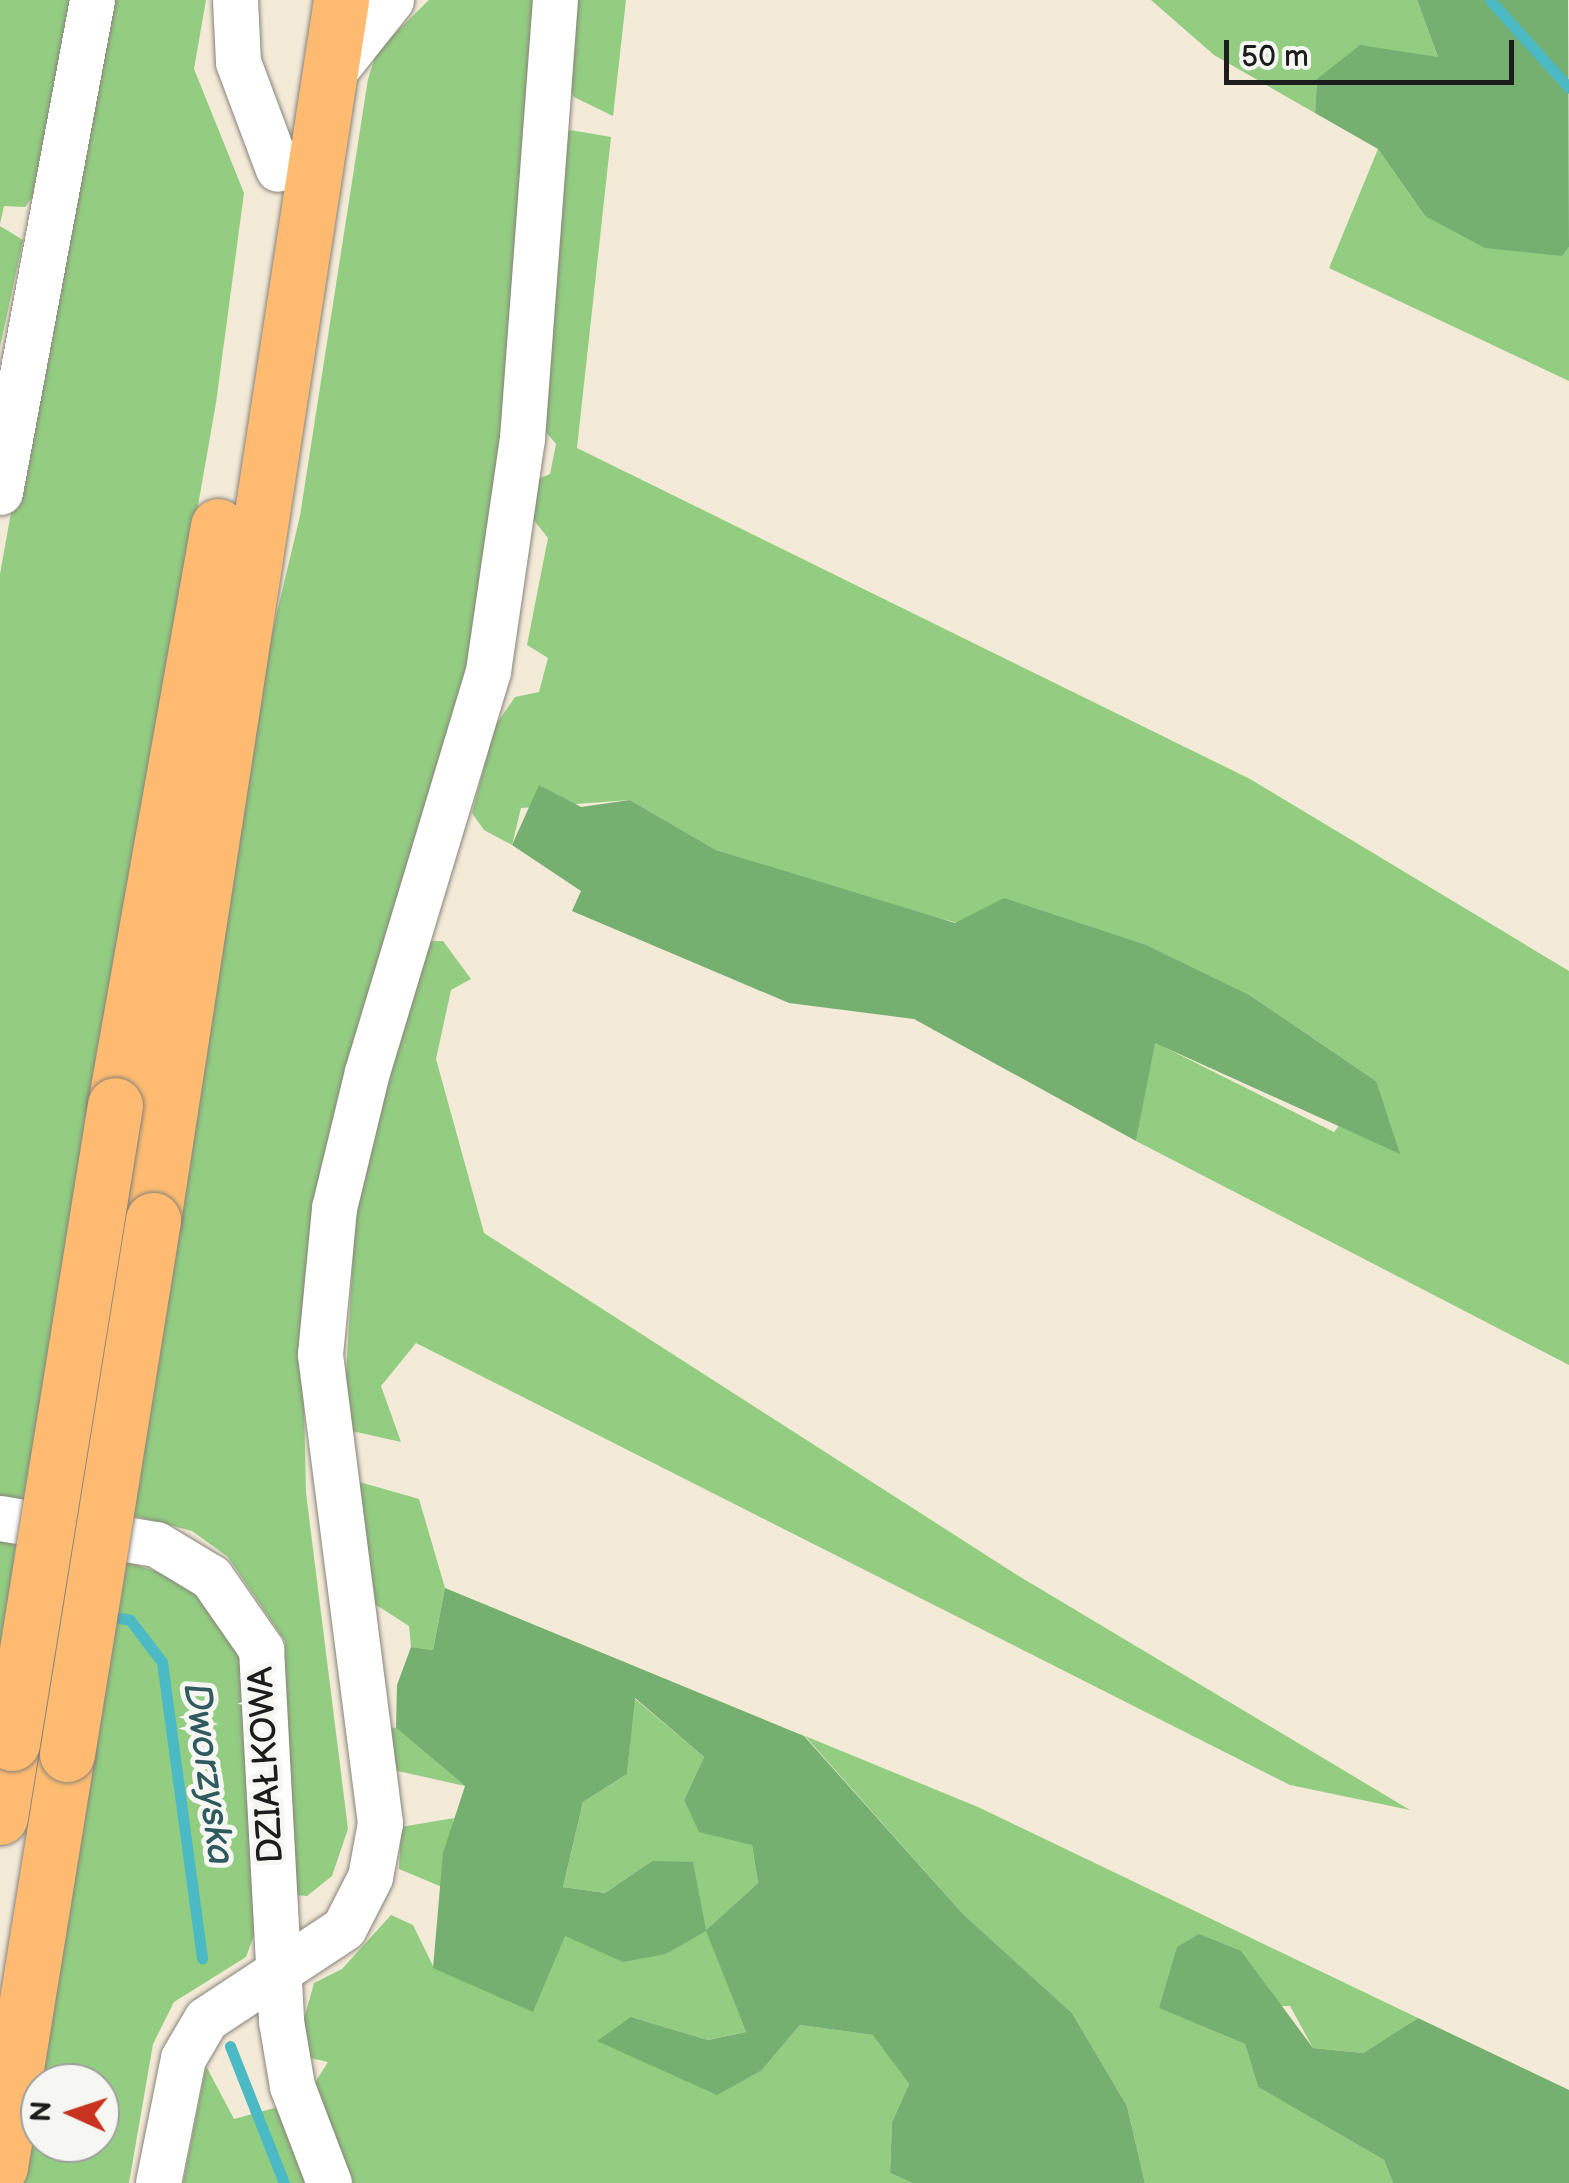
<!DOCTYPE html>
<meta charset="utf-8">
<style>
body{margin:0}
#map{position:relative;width:1569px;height:2183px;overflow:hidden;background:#f3ead8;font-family:"Balsamiq Sans",sans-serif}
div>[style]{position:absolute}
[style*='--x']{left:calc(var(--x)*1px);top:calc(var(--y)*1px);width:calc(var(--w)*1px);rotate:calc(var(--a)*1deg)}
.green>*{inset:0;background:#93cd82}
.forest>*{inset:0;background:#76b070}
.stream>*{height:11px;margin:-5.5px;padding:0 5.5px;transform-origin:5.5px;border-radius:5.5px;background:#4cbac4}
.roads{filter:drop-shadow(0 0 2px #88837a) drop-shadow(0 0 2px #88837a)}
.minor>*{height:45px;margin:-22.5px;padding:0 22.5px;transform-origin:22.5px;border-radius:22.5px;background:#fff}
.major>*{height:55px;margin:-27.5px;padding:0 27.5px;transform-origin:27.5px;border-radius:27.5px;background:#ffbb71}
.bridges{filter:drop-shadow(0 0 2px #88837a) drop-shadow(0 0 2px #88837a)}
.major-bridge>*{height:55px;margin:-27.5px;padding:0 27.5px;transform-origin:27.5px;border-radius:27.5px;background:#ffbb71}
span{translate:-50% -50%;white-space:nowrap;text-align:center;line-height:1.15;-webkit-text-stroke:10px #f6f6f2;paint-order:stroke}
.street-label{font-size:35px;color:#1c1c1c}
.water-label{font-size:38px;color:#2f5b5f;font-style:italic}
.north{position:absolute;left:20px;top:2063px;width:100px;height:100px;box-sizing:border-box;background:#f6f6f2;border:2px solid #9f9f9c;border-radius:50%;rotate:273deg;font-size:28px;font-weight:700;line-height:40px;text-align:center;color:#1c1c1c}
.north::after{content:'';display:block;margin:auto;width:35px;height:45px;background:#c8321e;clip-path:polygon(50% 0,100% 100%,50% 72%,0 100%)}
.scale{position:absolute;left:1224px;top:40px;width:290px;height:45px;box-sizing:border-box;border:5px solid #1c1c1c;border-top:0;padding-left:12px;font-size:30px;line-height:35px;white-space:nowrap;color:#1c1c1c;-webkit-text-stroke:8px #f6f6f2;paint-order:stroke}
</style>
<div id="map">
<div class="green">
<i style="clip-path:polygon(0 0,70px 0,33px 196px,25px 207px,4px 206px,0 224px)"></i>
<i style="clip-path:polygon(103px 0,206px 0,194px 69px,244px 193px,216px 403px,23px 1502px,0 1499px,0 574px)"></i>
<i style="clip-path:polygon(429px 0,543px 0,488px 603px,321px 1166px,302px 1310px,306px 1493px,348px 1829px,332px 1876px,307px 1896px,296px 1895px,287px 1846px,285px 1641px,228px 1557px,192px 1531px,134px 1516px,254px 709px,300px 516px,368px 79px,377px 51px)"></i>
<i style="clip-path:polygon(576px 0,626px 0,613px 116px,574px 97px,564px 82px)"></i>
<i style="clip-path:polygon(1151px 0,1417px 0,1438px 57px,1317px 79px,1315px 113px,1214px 55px)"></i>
<i style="clip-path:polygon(570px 130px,611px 137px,577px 448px,1250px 779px,1569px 971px,1569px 1365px,1136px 1141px,1154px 1042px,1334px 1132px,1376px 1081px,1251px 996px,898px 908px,716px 850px,630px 800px,521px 808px,512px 845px,484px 830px,472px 813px,495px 726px,515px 697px,539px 692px,548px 658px,527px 645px,548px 538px,533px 519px,536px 480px,550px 474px,556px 444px,540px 425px,558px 142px)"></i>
<i style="clip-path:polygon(1378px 149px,1425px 216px,1561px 256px,1569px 247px,1569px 381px,1329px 268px)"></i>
<i style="clip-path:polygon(0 226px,23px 240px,0 347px)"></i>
<i style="clip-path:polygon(426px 941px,443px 941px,471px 979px,451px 990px,436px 1059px,484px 1233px,1017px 1575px,1410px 1810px,1290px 1785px,416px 1343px,381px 1386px,401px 1442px,343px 1429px,358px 1167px)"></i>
<i style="clip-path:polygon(349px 1479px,419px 1499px,445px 1588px,433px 1650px,411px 1647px,409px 1626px,367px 1599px)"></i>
<i style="clip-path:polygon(0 1537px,17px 1539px,0 1652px)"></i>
<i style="clip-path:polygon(evenodd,127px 1562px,183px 1580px,222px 1617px,246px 1676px,258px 1924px,246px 1957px,174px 2002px,153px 2044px,129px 2183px,23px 2183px,127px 1562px,40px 2083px,100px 2083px,100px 2143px,40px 2143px,40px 2083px)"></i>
<i style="clip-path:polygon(634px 1698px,704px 1757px,684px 1800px,752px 1845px,758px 1883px,706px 1930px,746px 2032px,708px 2040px,631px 2017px,762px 2070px,800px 2025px,874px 2035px,909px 2084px,892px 2122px,890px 2173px,912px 2183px,351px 2183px,309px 2092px,328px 2062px,306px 2057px,302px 2026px,314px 1983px,342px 1969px,391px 1915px,413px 1925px,434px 1968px,565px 1936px,666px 1954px,705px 1930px,652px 1861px,605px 1893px,563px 1887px,583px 1802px,627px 1774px)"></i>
<i style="clip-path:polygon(383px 1726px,396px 1728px,465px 1786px,389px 1769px)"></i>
<i style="clip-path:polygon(805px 1736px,978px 1807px,1418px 2018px,1363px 2053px,1313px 2048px,1290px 2006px,1160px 2008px,1245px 2044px,1258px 2087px,1384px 2160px,1393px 2183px,1145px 2183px,1127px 2106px,1072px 2013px,963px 1914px)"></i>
<i style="clip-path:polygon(454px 1818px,442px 1887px,399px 1869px,401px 1827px)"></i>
<i style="clip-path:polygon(206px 2066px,234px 2119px,286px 2105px,314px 2183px,183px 2183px)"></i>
</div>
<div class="forest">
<i style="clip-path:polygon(1417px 0,1568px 0,1569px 247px,1562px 256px,1485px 248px,1425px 216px,1378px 149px,1315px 113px,1317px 79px,1360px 45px,1438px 57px)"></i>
<i style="clip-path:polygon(539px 785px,581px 807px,630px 800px,716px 850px,955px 923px,1004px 898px,1146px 945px,1251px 996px,1376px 1081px,1400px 1154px,1155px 1043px,1136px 1141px,914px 1019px,789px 1003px,572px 911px,581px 891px,512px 845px)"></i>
<i style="clip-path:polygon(evenodd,445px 1588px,804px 1736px,963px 1914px,1072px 2013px,1127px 2106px,1145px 2183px,912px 2183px,890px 2173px,892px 2122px,909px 2084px,873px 2035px,800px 2025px,762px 2070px,717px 2095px,597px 2041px,631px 2017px,708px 2040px,746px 2032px,706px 1931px,666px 1954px,623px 1962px,565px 1936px,533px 2012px,433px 1968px,443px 1853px,465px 1786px,396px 1728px,397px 1685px,411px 1647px,433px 1650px,445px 1588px,635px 1698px,704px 1757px,684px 1800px,699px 1832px,752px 1845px,758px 1883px,706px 1930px,693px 1862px,652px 1861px,605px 1893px,563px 1887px,583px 1802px,627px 1774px,635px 1698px)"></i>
<i style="clip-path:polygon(1199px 1934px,1241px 1951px,1313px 2048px,1363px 2053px,1418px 2018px,1569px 2090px,1569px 2183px,1393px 2183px,1384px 2160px,1258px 2087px,1245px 2044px,1159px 2008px,1177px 1947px)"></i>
</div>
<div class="stream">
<i style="--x:1490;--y:0;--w:118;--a:48.1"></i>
<i style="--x:106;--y:1616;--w:24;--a:9"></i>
<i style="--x:130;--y:1620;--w:53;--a:52.7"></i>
<i style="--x:162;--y:1662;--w:299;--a:82.3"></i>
<i style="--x:230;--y:2046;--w:147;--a:68.5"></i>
</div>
<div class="roads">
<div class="minor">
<i style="--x:235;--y:0;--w:62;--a:87.2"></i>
<i style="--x:238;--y:62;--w:114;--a:69.5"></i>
<i style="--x:328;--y:79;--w:101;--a:-51.4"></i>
<i style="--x:0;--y:492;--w:501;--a:-79.41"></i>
<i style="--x:0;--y:1518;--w:158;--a:9.5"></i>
<i style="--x:156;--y:1544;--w:64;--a:31"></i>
<i style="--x:211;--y:1577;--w:88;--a:55.2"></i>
<i style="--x:261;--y:1649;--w:373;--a:86.9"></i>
<i style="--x:281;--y:2021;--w:66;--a:80.4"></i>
<i style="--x:292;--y:2086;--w:104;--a:69.1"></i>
<i style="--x:158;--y:2183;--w:127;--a:-78.7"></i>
<i style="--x:183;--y:2058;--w:45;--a:-59.5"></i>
<i style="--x:206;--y:2019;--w:165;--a:-33.4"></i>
<i style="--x:344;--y:1928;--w:57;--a:-63"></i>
<i style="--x:370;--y:1877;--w:55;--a:-79.5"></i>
<i style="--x:380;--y:1823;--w:473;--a:-97.3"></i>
<i style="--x:320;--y:1354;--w:147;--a:-84.5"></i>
<i style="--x:334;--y:1208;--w:140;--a:-76.4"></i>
<i style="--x:367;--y:1072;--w:419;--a:-73.2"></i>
<i style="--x:488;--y:671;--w:235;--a:-81.7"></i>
<i style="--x:522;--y:438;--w:439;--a:-85.7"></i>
</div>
<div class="major">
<i style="--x:115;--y:1105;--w:588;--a:-79.91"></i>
<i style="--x:153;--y:1220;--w:1234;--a:-81.24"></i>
<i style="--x:0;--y:1817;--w:75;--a:-80.8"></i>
<i style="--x:0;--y:2167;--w:418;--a:-80.8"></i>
</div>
</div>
<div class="bridges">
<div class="major-bridge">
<i style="--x:12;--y:1743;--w:646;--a:-80.83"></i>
<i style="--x:67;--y:1754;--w:541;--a:-80.85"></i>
</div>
</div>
<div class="street-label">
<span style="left:267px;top:1765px;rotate:-93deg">DZIAŁKOWA</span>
</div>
<div class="water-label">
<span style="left:208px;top:1774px;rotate:82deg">Dworzyska</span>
</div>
<div class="north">N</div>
<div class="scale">50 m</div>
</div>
